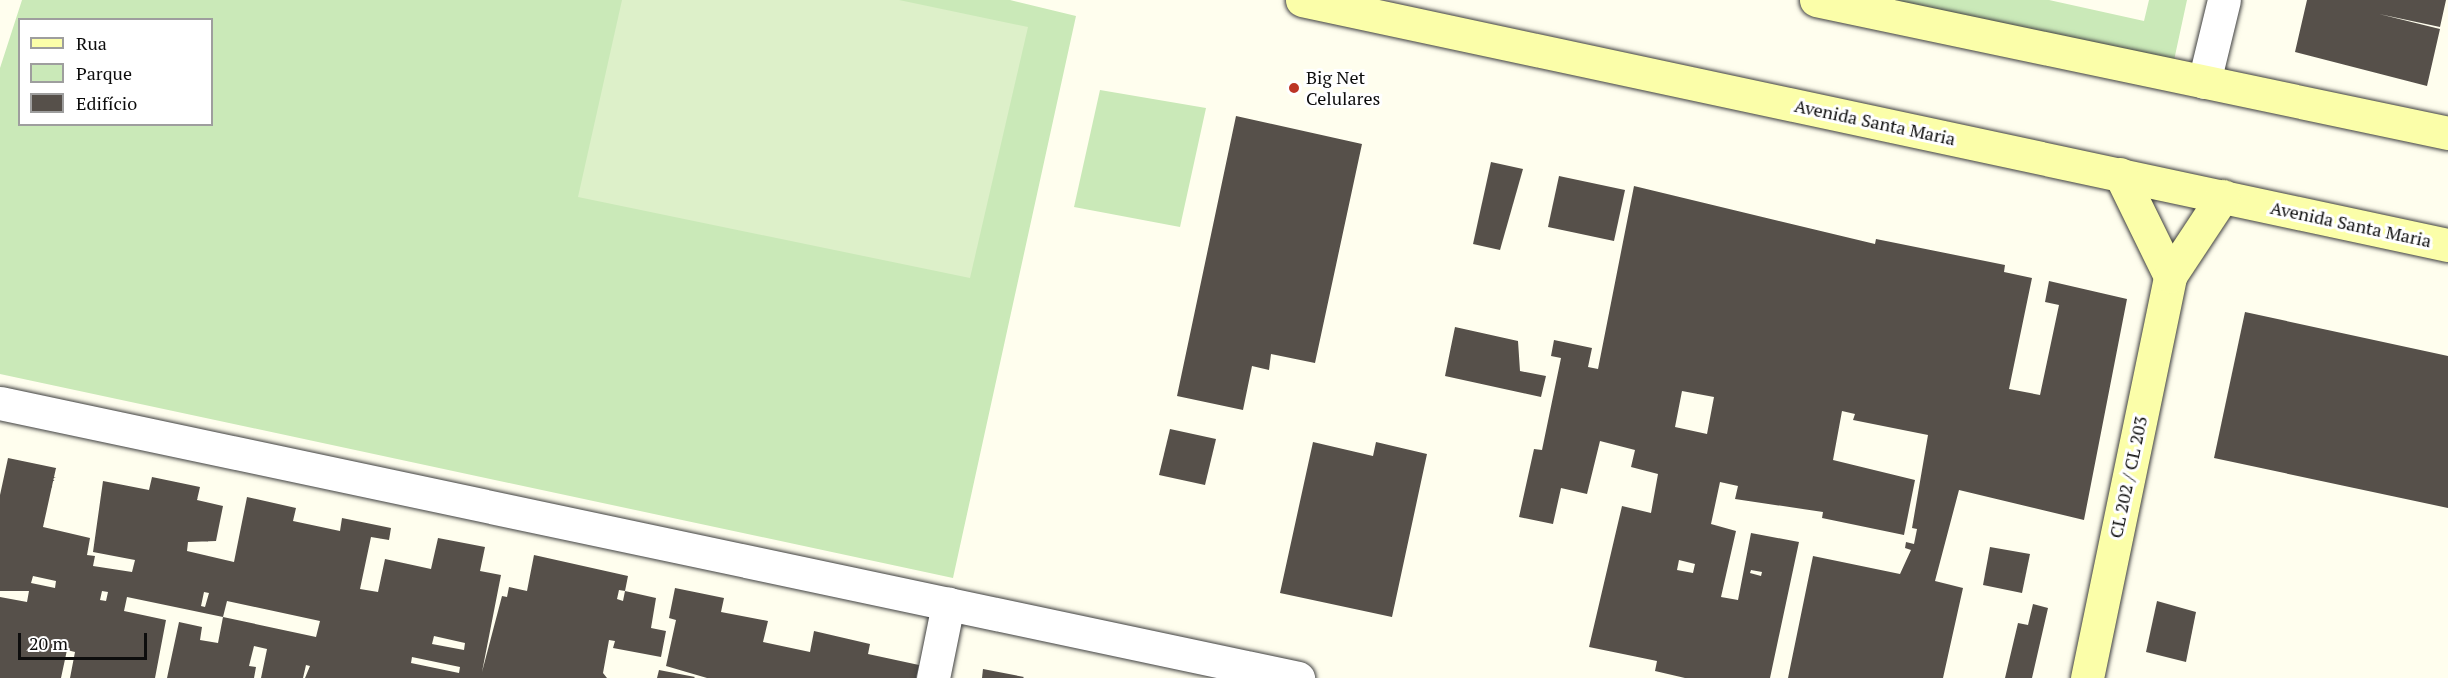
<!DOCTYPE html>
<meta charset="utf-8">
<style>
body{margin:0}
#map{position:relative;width:2448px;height:678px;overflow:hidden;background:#fffeee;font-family:"PT Serif",serif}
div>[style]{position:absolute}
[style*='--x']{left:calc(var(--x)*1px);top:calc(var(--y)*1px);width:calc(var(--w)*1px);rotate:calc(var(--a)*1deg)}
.green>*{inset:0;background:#cae9b8}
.pitch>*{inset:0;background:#ddf0c9}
.building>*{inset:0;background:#56504a}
.roads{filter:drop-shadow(0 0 2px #404040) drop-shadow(0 0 2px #404040)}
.street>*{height:33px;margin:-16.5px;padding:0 16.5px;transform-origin:16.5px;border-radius:16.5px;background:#fff}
.secondary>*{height:33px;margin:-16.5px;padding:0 16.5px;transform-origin:16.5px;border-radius:16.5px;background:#fbfea9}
.dots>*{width:16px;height:16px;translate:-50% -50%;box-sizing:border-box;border:3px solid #fff;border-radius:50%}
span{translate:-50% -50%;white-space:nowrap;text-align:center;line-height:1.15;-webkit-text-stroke:6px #fff;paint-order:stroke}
.poi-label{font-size:18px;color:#0d0d0d}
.left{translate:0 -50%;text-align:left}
.street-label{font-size:18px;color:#0d0d0d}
.legend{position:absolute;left:18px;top:18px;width:195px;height:108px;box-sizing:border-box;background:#fff;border:2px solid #9e9e9e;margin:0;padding:8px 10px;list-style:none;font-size:18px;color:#0d0d0d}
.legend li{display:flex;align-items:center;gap:12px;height:30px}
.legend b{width:30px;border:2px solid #9e9e9e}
.scale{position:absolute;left:18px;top:633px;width:129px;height:27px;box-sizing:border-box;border:3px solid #0d0d0d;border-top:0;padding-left:8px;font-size:18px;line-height:21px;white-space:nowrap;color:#0d0d0d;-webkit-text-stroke:4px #fff;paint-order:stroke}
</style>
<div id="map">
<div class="green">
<i style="clip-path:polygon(evenodd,22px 0,1010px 0,1076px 16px,953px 578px,0 374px,0 68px,22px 0,20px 20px,212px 20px,212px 124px,20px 124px,20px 20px)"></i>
<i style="clip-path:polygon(1876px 0,2049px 0,2144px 21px,2149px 0,2187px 0,2173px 65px)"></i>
<i style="clip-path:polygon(1100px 90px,1206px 108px,1180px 227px,1074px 207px)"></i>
</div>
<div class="pitch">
<i style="clip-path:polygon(622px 0,899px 0,1028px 27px,970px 278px,578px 197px)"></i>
</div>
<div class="building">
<i style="clip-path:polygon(2307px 0,2446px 0,2440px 27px,2379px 14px,2440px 29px,2427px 86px,2295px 52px)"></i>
<i style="clip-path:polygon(1236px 116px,1362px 144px,1315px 363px,1271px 354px,1269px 370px,1252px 366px,1243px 410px,1177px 396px)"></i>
<i style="clip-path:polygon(1491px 162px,1523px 169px,1500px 250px,1473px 244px)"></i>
<i style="clip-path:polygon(1559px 176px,1625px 190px,1614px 241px,1548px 227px)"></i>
<i style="clip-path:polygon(evenodd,1634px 186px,1875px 244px,1876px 239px,2005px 265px,2004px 272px,2032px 278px,2009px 389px,2040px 395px,2059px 305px,2045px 302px,2049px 281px,2127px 299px,2084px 520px,1959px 490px,1935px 581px,1963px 588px,1943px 678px,1788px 678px,1813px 556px,1900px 574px,1911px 550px,1905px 548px,1906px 542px,1914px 544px,1917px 529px,1912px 528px,1928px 435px,1853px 420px,1855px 414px,1842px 411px,1833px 460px,1915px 480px,1904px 535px,1822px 518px,1823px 512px,1735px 499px,1738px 486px,1720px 482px,1711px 524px,1736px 531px,1721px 597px,1738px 600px,1751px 533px,1799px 542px,1770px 678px,1685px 678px,1655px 671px,1657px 661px,1589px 647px,1622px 506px,1651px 513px,1658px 474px,1631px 467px,1635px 450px,1600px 441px,1587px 494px,1561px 488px,1553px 524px,1519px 517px,1534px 449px,1542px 450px,1561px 358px,1551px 356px,1554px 340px,1592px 348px,1588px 367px,1598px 369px,1634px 186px,1682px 391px,1714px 397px,1707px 434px,1675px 427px,1682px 391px,1634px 186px,1679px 560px,1695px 564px,1693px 573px,1677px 570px,1679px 560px,1634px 186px,1751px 570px,1762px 572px,1761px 576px,1750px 573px,1751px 570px)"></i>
<i style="clip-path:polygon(2245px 312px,2448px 356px,2448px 508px,2214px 458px)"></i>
<i style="clip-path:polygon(1455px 327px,1518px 341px,1520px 371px,1546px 376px,1541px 397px,1445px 376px)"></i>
<i style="clip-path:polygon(1170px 429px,1216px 439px,1205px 485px,1159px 475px)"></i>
<i style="clip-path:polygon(1313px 442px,1373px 456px,1376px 442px,1427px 454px,1392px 617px,1280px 593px)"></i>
<i style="clip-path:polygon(evenodd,8px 458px,56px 468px,43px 527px,90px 538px,87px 555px,95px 556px,93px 566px,132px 572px,135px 560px,93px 552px,103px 481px,149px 490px,152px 477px,200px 487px,197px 500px,223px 506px,216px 541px,188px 542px,187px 551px,234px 562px,247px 497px,296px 508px,293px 521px,340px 531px,342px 518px,391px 528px,389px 540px,371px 537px,360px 589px,378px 592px,385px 559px,431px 569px,438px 538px,485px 547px,480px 571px,501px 575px,482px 672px,502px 596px,507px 597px,509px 587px,527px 591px,534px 555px,628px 576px,625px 591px,656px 598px,651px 628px,666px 631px,661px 657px,613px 648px,615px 641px,609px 640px,603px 673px,607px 678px,305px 678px,310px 666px,306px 665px,303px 678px,261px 678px,267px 649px,254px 646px,249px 666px,256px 667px,254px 678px,167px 678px,179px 622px,202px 627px,200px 640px,218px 643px,223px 617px,127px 597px,124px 611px,166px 620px,155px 678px,70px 678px,75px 652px,67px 650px,61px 678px,0 678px,0 597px,27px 602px,29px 591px,0 591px,0 495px,8px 458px,33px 576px,56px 581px,55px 588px,31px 583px,33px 576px,8px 458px,619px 590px,625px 591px,623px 601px,617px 599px,619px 590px,8px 458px,102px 591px,108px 592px,106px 601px,100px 600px,102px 591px,8px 458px,204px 592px,209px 593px,205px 607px,201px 606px,204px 592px,8px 458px,227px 601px,320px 621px,316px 637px,223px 617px,227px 601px,8px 458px,434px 636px,465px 643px,464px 650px,432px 644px,434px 636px,8px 458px,412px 657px,460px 667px,459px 673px,411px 663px,412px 657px)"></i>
<i style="clip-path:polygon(1990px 547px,2030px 554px,2022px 593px,1983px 585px)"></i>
<i style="clip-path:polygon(675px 588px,724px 598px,721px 612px,768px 621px,763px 642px,810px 652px,814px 631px,870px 644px,868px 654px,919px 665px,916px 678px,707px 678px,666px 666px,676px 620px,669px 618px)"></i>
<i style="clip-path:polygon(2157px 601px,2196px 612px,2186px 662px,2146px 652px)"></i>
<i style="clip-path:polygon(2033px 604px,2048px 608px,2032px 678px,2005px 678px,2018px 623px,2028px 625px)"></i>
<i style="clip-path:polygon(983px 669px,1024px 677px,1023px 678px,982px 678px)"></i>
<i style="clip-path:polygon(659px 670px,695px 677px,694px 678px,657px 678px)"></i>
</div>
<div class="roads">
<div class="street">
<i style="--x:2204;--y:82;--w:84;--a:-76.3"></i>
<i style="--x:0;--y:403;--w:1327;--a:11.96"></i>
<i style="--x:933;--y:678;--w:76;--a:-78.5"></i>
</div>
<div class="secondary">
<i style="--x:1302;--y:0;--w:1172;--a:12.07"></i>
<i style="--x:1816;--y:0;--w:646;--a:11.88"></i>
<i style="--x:2120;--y:174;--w:114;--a:63.9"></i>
<i style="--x:2087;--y:678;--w:410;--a:-78.3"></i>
<i style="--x:2170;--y:276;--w:96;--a:-56.5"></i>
</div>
</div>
<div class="dots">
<i style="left:1294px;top:88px;background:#bc3526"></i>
</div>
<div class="poi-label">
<span class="left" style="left:1306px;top:88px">Big Net<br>Celulares</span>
</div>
<div class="street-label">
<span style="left:1875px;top:122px;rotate:12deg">Avenida Santa Maria</span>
<span style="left:2351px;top:224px;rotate:12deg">Avenida Santa Maria</span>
<span style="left:2128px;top:477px;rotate:-78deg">CL 202 / CL 203</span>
</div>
<ul class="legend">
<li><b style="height:8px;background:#fbfea9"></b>Rua</li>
<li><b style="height:16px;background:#cae9b8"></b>Parque</li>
<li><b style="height:16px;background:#56504a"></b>Edifício</li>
</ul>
<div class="scale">20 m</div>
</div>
